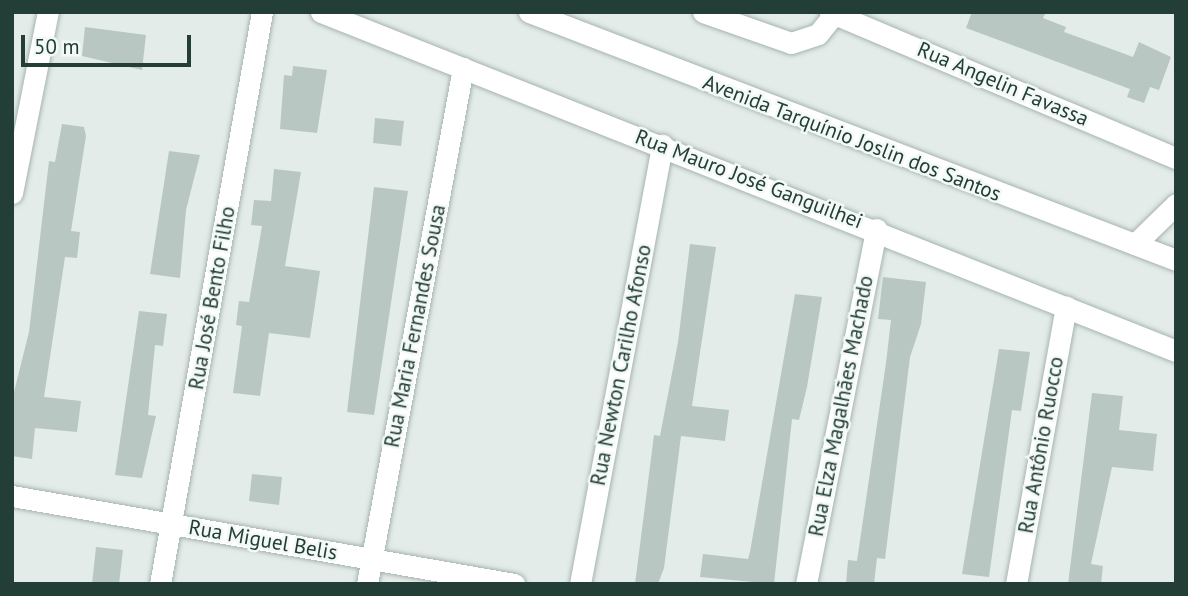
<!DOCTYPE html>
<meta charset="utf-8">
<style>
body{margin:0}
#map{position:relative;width:1188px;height:596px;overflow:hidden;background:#e3ece8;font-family:"PT Sans",sans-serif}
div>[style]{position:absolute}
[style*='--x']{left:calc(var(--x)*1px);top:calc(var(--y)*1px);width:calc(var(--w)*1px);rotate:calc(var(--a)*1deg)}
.building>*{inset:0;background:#b8c7c2}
.roads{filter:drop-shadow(0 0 2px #a6b4af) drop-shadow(0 0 2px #a6b4af)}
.minor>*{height:21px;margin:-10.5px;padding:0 10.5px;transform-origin:10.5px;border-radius:10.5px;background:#fff}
span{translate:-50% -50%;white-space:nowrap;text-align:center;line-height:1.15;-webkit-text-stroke:5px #f3f9f6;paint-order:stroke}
.street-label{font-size:21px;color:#233d37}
.frame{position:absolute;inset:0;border:14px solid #233d37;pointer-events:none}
.scale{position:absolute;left:21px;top:35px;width:170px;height:32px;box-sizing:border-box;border:4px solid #233d37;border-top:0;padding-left:9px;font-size:21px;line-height:24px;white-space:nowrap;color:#233d37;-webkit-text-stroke:5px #f3f9f6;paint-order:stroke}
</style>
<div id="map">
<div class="building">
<i style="clip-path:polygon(972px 12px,1046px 12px,1043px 18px,1066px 27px,1064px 32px,1117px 51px,1133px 57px,1139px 42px,1171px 57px,1159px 90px,1150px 87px,1144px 103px,1127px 97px,1130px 89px,966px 28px)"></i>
<i style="clip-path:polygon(85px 27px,146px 35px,142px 70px,82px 56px)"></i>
<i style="clip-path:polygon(293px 66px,327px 70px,317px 133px,280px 129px,284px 75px,292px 76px)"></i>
<i style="clip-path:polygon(375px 118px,404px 121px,401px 146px,373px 143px)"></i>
<i style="clip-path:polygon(62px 124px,84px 127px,86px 136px,71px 231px,80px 232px,77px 258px,65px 257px,44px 397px,81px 401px,77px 432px,35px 428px,32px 459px,12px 456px,14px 392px,29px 332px,49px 161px,55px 162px)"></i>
<i style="clip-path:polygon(169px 151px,200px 155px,186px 210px,180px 278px,150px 274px)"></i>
<i style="clip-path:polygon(274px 169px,301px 172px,285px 266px,320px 271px,310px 338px,269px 333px,260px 396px,233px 393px,242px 326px,236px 325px,239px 301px,249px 302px,262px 226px,251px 225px,254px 200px,271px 201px)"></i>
<i style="clip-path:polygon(374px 187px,408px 191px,374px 415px,347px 412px)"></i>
<i style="clip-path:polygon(690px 244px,716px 247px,692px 406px,729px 410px,725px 441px,681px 436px,664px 568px,658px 584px,635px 584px,654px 435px,660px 436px,678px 342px)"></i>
<i style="clip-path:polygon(883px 277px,926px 282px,921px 324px,910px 357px,885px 559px,877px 558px,874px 584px,846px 584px,848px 560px,857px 561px,886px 363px,891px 320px,878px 319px)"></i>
<i style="clip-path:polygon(795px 294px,822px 297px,807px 387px,799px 420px,792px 419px,774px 584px,700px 577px,703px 554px,748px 559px,750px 552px)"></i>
<i style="clip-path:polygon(139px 311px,167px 314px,163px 346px,155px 345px,148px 415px,156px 416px,142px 478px,115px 475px)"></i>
<i style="clip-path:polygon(999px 349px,1030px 352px,1021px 411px,1012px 410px,989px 577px,962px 574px)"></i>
<i style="clip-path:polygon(1092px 393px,1123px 396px,1119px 430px,1157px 434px,1153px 471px,1112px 467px,1091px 564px,1103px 566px,1101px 584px,1068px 584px)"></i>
<i style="clip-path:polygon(252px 474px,282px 477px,279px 505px,249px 501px)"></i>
<i style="clip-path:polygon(96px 547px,123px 550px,119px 584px,92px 584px)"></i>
</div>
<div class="roads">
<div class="minor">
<i style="--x:321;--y:12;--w:920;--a:21.63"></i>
<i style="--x:529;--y:12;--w:693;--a:20.97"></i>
<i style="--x:703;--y:12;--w:93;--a:19.4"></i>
<i style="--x:791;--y:43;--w:28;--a:-18"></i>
<i style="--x:818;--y:34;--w:28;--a:-51"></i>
<i style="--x:830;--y:12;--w:376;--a:22.9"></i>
<i style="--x:12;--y:193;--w:185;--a:-78.8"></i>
<i style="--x:1135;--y:244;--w:57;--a:-44.3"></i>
<i style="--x:12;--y:496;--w:510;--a:9.94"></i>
<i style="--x:160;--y:584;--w:581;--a:-79.89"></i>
<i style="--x:367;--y:584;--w:525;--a:-79.46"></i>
<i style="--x:580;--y:584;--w:447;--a:-79.4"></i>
<i style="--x:806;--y:584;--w:362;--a:-78.8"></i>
<i style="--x:1016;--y:584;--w:282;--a:-79.8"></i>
</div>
</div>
<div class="street-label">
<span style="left:1003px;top:84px;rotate:23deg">Rua Angelin Favassa</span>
<span style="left:852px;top:138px;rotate:21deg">Avenida Tarquínio Joslin dos Santos</span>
<span style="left:749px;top:179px;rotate:21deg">Rua Mauro José Ganguilhei</span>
<span style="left:212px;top:298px;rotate:-80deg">Rua José Bento Filho</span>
<span style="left:415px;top:326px;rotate:-79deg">Rua Maria Fernandes Sousa</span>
<span style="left:621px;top:365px;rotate:-79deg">Rua Newton Carilho Afonso</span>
<span style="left:841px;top:406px;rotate:-79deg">Rua Elza Magalhães Machado</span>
<span style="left:1041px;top:445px;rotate:-80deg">Rua Antônio Ruocco</span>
<span style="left:263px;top:540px;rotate:10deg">Rua Miguel Belis</span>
</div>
<div class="frame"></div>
<div class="scale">50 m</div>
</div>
